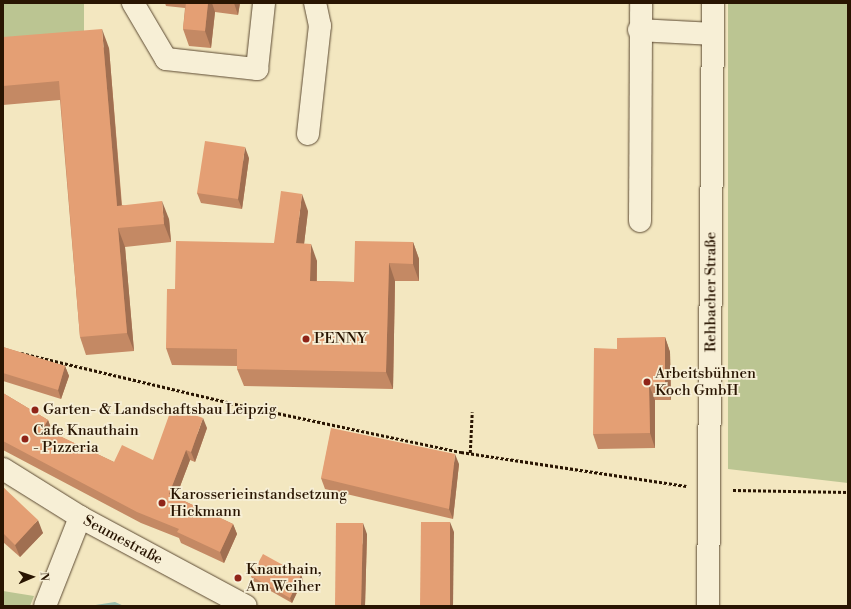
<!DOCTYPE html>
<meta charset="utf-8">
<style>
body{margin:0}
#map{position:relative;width:851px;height:609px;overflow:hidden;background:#f3e7c0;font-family:"Libre Bodoni",serif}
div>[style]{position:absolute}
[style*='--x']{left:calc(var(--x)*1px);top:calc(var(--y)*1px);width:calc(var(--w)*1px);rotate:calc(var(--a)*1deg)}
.green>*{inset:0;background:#bbc592}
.water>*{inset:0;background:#9cc0af}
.path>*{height:2.5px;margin-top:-1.25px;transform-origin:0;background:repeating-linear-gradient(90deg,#291502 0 3px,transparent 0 5px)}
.roads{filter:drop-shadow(0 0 1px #5c4a32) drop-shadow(0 0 1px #5c4a32)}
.minor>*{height:22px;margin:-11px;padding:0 11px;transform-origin:11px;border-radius:11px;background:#f7efd6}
.wall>*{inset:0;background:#c48964}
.shaded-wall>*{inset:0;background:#a06f51}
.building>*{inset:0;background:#e49f74}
.dots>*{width:11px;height:11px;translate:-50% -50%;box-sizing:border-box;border:2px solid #f7efd6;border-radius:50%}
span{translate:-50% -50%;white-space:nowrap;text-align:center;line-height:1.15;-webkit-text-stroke:3.5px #f7efd6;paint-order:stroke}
.street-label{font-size:15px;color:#291502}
.poi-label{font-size:15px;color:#291502}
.left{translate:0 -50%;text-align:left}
.frame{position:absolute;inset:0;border:4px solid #291502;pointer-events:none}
.north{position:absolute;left:12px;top:557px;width:40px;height:40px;-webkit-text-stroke:3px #f7efd6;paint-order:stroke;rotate:88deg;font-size:11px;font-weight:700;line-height:16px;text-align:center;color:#291502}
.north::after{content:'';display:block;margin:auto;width:14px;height:18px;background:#291502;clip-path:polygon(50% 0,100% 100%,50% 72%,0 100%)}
</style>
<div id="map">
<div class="green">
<i style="clip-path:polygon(3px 3px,84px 3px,84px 43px,3px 49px)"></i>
<i style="clip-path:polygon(728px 3px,848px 3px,848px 483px,728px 469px)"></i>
<i style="clip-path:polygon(3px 591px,34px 596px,30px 606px,3px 606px)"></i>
</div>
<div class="water">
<i style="clip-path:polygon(115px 602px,124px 606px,89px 606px)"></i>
</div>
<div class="path">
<i style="--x:21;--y:353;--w:229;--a:13.4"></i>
<i style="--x:244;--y:406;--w:222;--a:12"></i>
<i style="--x:461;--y:452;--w:228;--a:8.6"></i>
<i style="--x:470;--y:453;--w:41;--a:-87.2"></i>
<i style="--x:733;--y:490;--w:115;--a:1"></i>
</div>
<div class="roads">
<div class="minor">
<i style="--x:133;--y:3;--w:65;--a:59.5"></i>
<i style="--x:166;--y:59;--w:92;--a:6.3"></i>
<i style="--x:257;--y:69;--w:66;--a:-83.9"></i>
<i style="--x:639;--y:30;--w:74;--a:3.1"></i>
<i style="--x:308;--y:134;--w:109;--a:-83.7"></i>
<i style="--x:320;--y:26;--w:24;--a:-102"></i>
<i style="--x:640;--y:221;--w:218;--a:-89.7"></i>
<i style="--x:3;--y:469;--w:91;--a:31.9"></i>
<i style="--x:80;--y:517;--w:188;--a:28.2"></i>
<i style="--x:45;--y:606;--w:96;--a:-68.5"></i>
<i style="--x:708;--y:606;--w:603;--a:-89.52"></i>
</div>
</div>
<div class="wall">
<i style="clip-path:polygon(165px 3px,240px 3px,238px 15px,215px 12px,211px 48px,189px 46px,183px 29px,185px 8px,166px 6px)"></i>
<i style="clip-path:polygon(3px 37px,109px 48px,122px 205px,169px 219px,171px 242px,125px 247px,134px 351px,86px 355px,80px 337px,60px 100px,3px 105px)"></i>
<i style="clip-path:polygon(249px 158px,242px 209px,201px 203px,197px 193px)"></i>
<i style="clip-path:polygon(308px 211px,304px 244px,317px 261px,317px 281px,354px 282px,413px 242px,419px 259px,419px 281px,395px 281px,393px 389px,244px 386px,237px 369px,237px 366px,172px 365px,166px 348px,175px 289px,274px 243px)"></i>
<i style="clip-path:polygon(665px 337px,670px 352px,671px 400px,655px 400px,655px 448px,598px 449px,593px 434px,617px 349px)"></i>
<i style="clip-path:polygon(3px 347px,65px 366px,69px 376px,61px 399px,3px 381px)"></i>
<i style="clip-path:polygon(3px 393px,48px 420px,52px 431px,51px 432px,114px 462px,153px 460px,207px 428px,195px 462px,190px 460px,176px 497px,233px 524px,237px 534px,224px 563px,181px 543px,179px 538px,141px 523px,3px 450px)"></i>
<i style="clip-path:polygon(459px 464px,453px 519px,325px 489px,321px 478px)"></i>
<i style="clip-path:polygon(3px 487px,43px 533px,20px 557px,3px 542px)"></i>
<i style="clip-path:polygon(367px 534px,365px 606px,335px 606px,335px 605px)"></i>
<i style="clip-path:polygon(301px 575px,303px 580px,292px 603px,253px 581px,251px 576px)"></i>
</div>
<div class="shaded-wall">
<i style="clip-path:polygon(208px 3px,212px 3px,215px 12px,211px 48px,205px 31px)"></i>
<i style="clip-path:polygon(234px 3px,240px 3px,238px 15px)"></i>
<i style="clip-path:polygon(102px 29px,109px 48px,123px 224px,117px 206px)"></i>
<i style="clip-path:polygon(245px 147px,249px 158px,242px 209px,238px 199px)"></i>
<i style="clip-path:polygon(302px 194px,308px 211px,302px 261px,296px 243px)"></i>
<i style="clip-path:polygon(162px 201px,169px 219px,171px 242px,164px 224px)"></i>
<i style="clip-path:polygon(118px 228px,125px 247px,134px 351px,127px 333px)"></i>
<i style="clip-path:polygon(413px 242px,419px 259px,419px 281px,413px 264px)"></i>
<i style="clip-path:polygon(311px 244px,317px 261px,316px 298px,310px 281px)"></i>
<i style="clip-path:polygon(389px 263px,395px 281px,393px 389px,386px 372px)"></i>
<i style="clip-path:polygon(665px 337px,670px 352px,671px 400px,665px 385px)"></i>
<i style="clip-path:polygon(65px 366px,69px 376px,61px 399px,58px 390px)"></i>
<i style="clip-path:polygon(649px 385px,655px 400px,655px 448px,650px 433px)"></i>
<i style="clip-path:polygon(203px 418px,207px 428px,195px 462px,191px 452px)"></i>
<i style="clip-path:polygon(48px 420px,52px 431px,47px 439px,43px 428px)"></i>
<i style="clip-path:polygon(186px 450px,190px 460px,173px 505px,169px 494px)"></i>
<i style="clip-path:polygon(455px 454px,459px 464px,453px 519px,449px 509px)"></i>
<i style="clip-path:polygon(38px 520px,43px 533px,20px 557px,15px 545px)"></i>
<i style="clip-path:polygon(450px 522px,454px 532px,453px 606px,450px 606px)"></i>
<i style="clip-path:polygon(363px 523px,367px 534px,365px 606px,362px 606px,361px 605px)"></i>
<i style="clip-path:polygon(233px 524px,237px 534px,224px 563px,220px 552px)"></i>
<i style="clip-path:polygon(301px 575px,303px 580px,292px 603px,290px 598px)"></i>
</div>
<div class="building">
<i style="clip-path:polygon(186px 3px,208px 3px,205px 31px,183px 29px)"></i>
<i style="clip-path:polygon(102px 29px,117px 206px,162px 201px,164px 224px,118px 228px,127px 333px,80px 337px,59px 81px,3px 86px,3px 37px)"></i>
<i style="clip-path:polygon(205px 141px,245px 147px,238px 199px,197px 193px)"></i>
<i style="clip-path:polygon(281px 191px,302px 194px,296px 243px,311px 244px,310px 281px,354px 282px,355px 241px,413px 242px,413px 264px,389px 263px,386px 372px,237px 369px,237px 349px,166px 348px,167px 289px,175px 289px,176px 241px,274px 243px)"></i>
<i style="clip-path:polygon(665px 337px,665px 385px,649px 385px,650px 433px,593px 434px,594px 348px,617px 349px,617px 338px)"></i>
<i style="clip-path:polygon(3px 347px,65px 366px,58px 390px,3px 373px)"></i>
<i style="clip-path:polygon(3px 393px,48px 420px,43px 428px,114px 462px,122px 445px,153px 460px,172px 407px,203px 418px,191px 452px,186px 450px,169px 494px,233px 524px,220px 552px,177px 532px,179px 529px,137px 512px,3px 441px)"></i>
<i style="clip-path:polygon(331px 428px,455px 454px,449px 509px,321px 478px)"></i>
<i style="clip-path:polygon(3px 487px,38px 520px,15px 545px,3px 533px)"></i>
<i style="clip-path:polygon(421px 522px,450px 522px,450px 606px,420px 606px)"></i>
<i style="clip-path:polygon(336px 523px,363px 523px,361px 605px,335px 605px)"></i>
<i style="clip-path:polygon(263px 554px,301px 575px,290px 598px,251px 576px)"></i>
</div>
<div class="dots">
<i style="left:306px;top:339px;background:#8f2418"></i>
<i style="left:647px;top:382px;background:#8f2418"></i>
<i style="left:35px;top:410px;background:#8f2418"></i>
<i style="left:25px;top:439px;background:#8f2418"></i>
<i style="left:162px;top:503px;background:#8f2418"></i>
<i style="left:238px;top:578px;background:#8f2418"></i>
</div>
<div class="street-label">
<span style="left:711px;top:292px;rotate:-90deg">Rehbacher Straße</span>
<span style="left:123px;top:540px;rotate:28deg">Seumestraße</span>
</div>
<div class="poi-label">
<span class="left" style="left:314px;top:339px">PENNY</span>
<span class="left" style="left:655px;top:382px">Arbeitsbühnen<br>Koch GmbH</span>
<span class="left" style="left:43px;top:410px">Garten- &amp; Landschaftsbau Leipzig</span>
<span class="left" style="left:33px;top:439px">Cafe Knauthain<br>- Pizzeria</span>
<span class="left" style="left:170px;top:503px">Karosserieinstandsetzung<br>Hickmann</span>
<span class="left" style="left:246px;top:578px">Knauthain,<br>Am Weiher</span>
</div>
<div class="frame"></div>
<div class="north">N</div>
</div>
